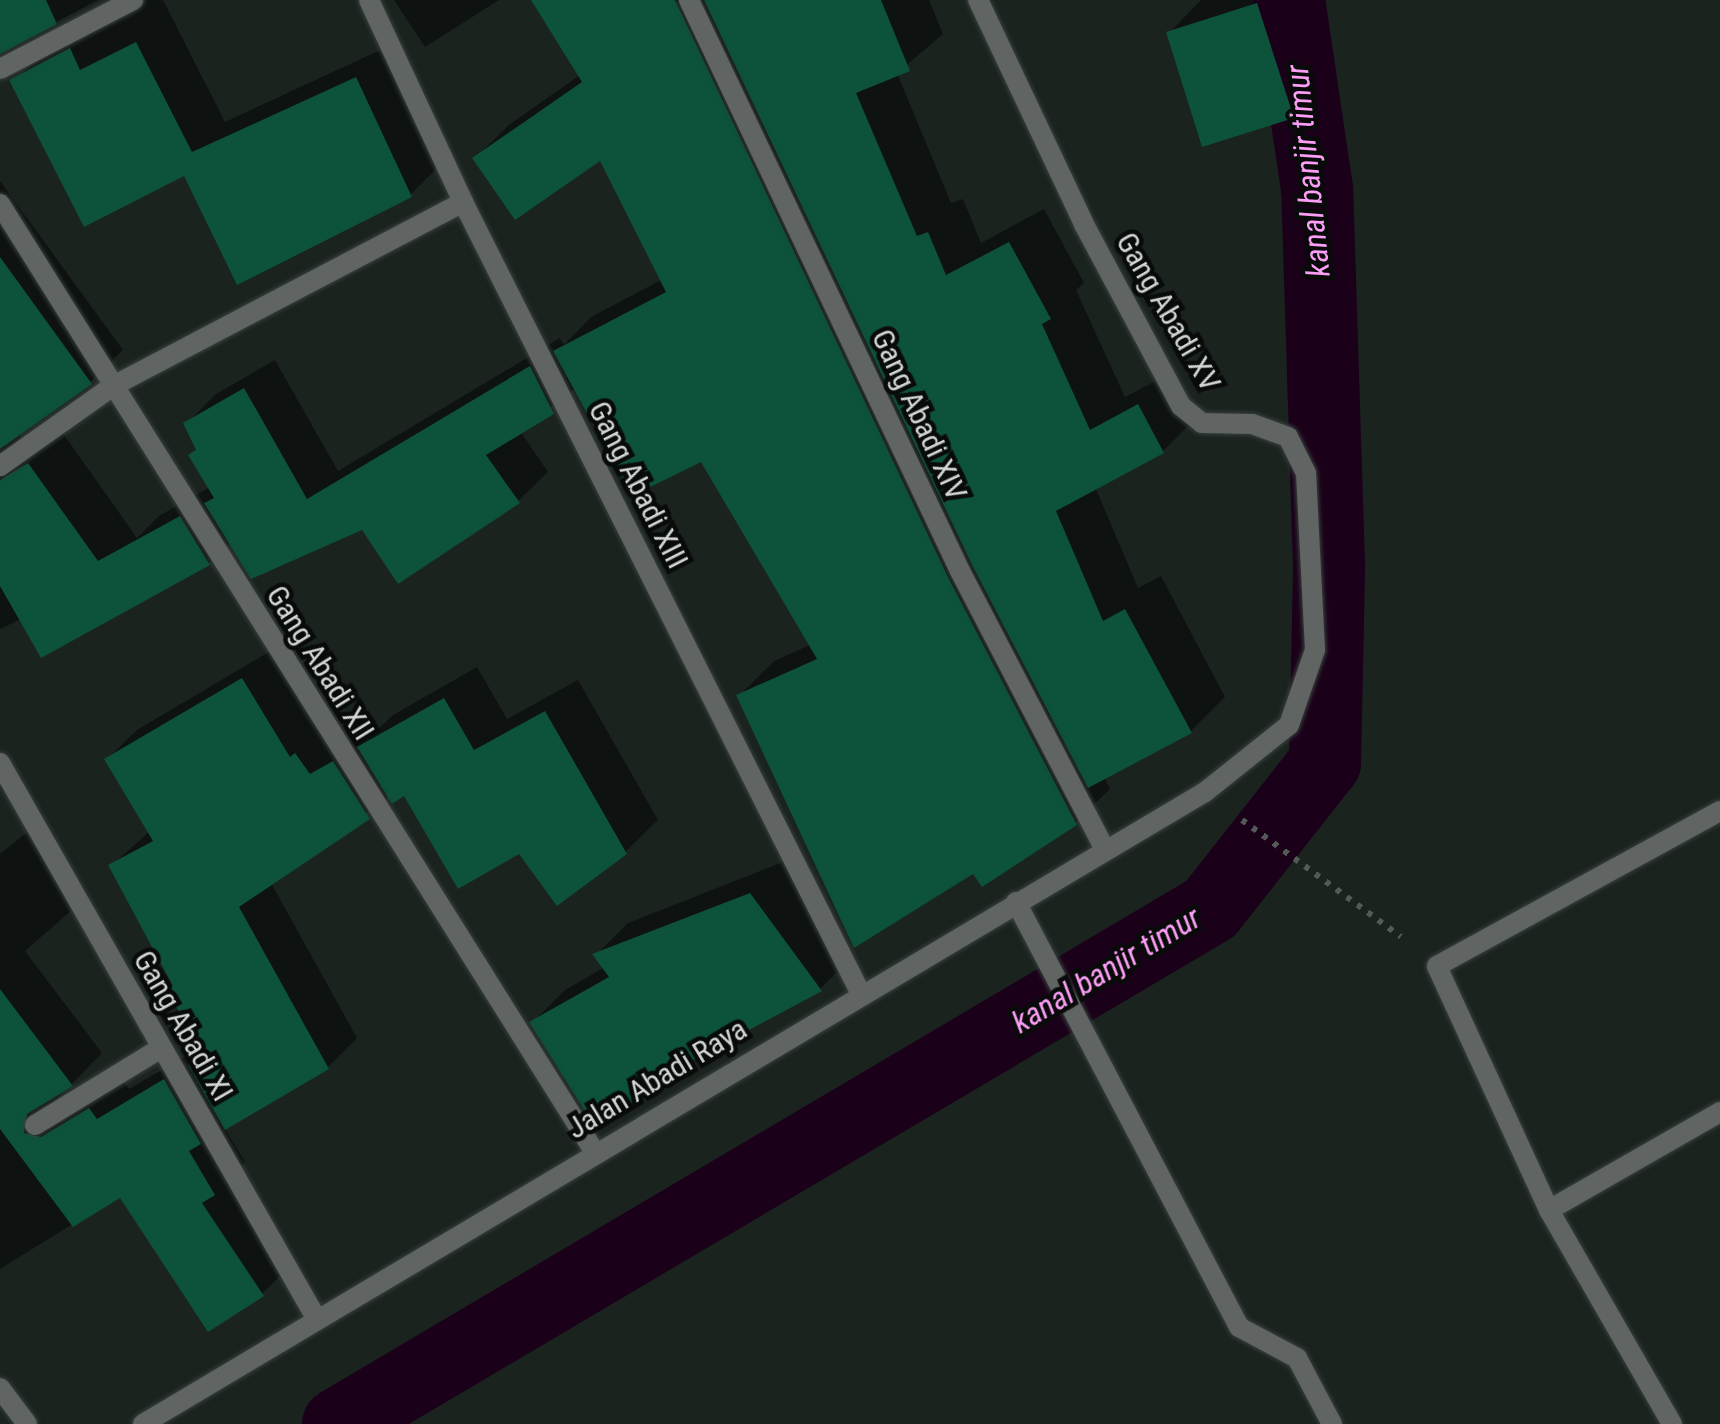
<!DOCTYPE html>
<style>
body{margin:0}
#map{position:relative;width:1720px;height:1424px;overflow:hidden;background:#1b231f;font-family:"Roboto Condensed",sans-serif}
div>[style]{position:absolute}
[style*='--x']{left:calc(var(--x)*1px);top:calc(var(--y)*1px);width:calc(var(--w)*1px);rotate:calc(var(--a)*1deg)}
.shadow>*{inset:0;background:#0007}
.canal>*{height:72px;margin:-36px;padding:0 36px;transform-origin:36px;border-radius:36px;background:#1b001a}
.building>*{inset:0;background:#0d523a}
.path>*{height:6px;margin-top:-3px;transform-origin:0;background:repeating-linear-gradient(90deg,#535a57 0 5px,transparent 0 13px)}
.roads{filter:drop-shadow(0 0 2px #38403c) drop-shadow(0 0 2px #38403c)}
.minor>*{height:20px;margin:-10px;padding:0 10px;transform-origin:10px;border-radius:10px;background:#606462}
span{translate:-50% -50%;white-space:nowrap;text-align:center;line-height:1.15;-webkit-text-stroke:9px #080b0a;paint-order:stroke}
.street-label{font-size:30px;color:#d2d7d5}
.water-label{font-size:32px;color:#fc9df6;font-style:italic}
</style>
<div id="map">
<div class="shadow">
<i style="clip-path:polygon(0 0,98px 0,6px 48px)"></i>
<i style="clip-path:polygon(137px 0,163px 0,225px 122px,389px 46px,443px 162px,410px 195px,185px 173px,20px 76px,52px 44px)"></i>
<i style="clip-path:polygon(394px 0,499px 0,425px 47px)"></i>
<i style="clip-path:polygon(533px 0,929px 0,943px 34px,897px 73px,951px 203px,963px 199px,981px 243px,1044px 209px,1084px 283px,1076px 290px,1125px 397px,1174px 371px,1198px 416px,1163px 451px,1096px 489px,1138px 588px,1161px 576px,1225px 697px,1191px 731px,1104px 777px,1110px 789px,1075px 823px,973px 870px,739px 696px,774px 661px,812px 644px,702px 459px,576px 388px,520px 431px,548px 472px,518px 501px,231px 541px,209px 563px,110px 577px,0 629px,0 181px,123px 350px,90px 382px,21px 431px,20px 440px,62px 432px,137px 538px,159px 516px,210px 487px,186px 424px,216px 394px,275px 360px,338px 471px,560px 338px,564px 345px,591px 317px,663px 279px,601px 158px,475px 158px,510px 124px,580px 75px)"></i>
<i style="clip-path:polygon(1201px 0,1299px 0,1325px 84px,1293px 116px,1169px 33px)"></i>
<i style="clip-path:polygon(272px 650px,340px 747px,363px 733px,367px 740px,393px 715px,477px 667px,507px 719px,578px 680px,658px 820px,625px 852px,520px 851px,405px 792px,390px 795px,271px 883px,357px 1038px,328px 1067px,224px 1127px,245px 1162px,234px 1173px,293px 1263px,262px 1294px,121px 1194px,0 1269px,0 854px,36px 825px,89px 895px,25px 951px,102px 1053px,54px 1102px,121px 1079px,129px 1089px,196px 1050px,207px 1060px,175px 984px,111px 866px,150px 831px,107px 759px,137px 730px)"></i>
<i style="clip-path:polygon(783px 862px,852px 957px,820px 989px,697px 1056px,679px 1074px,533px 1022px,565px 990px,605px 967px,596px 955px,628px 923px)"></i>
</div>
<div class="canal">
<i style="--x:338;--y:1424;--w:1013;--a:-30.57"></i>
<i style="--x:1210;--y:909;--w:186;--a:-51.8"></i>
<i style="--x:1325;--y:763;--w:198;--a:-88.8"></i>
<i style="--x:1329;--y:565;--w:376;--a:-91.8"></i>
<i style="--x:1317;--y:189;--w:191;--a:-98.4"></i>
</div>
<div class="building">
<i style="clip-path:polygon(0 0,46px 0,57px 24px,0 54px)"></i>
<i style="clip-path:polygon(531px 0,675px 0,948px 577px,1077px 825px,982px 887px,973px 874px,854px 948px,736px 695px,817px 659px,701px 462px,632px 496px,553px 351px,666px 292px,600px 161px,515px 220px,472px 158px,582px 82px)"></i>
<i style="clip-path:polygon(704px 0,881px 0,910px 71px,856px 93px,917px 236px,928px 232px,946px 275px,1009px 242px,1051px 319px,1042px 324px,1090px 430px,1138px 404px,1164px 453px,1056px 511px,1103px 621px,1125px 609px,1192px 733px,1088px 788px,972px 565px)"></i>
<i style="clip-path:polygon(1257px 3px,1294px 118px,1202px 147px,1166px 32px)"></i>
<i style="clip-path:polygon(136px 42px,192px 152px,356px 77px,412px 197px,237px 285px,184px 176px,84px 227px,9px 80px,70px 48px,80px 70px)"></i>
<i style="clip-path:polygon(0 257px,92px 384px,0 449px)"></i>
<i style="clip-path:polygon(530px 366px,554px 414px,486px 455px,520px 503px,398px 584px,362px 530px,251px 579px,204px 503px,214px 498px,188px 455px,196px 450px,183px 423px,244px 388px,307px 499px)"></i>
<i style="clip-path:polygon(28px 463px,98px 561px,180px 516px,210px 565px,41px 658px,0 586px,0 480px)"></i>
<i style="clip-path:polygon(242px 678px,290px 757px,295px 753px,310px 774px,333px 761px,370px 819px,239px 907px,329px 1069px,225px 1130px,188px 1065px,202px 1056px,167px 989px,173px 986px,108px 865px,153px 841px,104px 759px)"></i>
<i style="clip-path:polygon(444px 698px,474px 750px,545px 711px,627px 854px,557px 906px,519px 854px,458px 889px,404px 796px,392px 804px,357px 747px)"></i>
<i style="clip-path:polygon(750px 893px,822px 991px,676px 1069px,680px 1076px,593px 1124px,529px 1022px,609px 977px,592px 954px)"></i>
<i style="clip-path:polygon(0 989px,73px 1086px,27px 1114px,24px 1133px,41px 1137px,89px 1108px,97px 1119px,164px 1079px,201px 1144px,189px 1151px,215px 1195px,202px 1203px,264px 1296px,208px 1332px,120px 1198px,73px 1227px,0 1129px)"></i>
</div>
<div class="path">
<i style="--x:1242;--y:820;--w:197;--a:36.3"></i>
</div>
<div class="roads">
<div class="minor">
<i style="--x:369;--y:0;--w:223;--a:65"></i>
<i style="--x:463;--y:202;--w:886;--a:63.32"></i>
<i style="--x:689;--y:0;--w:632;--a:64.61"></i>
<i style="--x:960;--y:571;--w:314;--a:62.5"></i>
<i style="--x:0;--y:69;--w:150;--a:-27.4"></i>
<i style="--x:0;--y:204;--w:1118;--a:57.9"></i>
<i style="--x:0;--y:466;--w:138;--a:-35.3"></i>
<i style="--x:113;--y:386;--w:395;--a:-27.7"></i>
<i style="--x:0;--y:763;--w:639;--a:60.34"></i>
<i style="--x:1016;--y:902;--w:480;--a:62.3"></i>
<i style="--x:1239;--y:1327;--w:66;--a:28.1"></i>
<i style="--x:1297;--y:1358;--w:75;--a:62.1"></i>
<i style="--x:35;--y:1125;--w:148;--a:-31.4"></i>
<i style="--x:1549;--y:1210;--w:197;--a:-29.8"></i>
<i style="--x:0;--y:1388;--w:45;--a:53.1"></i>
<i style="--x:143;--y:1424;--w:1236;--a:-30.76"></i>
<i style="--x:1205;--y:792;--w:107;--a:-38.6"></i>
<i style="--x:1289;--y:725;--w:79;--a:-70.9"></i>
<i style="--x:1315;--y:650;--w:177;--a:-92.9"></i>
<i style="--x:1306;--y:473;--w:40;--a:-116.6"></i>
<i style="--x:1288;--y:437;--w:38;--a:-160"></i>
<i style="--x:1252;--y:424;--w:50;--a:-178.9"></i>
<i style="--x:1202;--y:423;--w:27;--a:-141"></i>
<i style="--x:1181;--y:406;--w:206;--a:-118.1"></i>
<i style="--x:1084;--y:224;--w:248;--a:-115.3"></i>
<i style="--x:1672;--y:1424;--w:247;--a:-119.9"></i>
<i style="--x:1549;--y:1210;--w:268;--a:-114.7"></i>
<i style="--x:1437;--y:966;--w:323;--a:-28.7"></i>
</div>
</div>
<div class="street-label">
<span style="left:1168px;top:312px;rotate:60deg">Gang Abadi XV</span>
<span style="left:919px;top:415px;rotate:65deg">Gang Abadi XIV</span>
<span style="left:638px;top:485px;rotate:63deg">Gang Abadi XIII</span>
<span style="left:320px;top:663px;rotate:58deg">Gang Abadi XII</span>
<span style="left:183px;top:1026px;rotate:60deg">Gang Abadi XI</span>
<span style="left:657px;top:1079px;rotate:-31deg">Jalan Abadi Raya</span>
</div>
<div class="water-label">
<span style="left:1308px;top:171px;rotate:-96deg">kanal banjir timur</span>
<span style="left:1106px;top:970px;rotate:-31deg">kanal banjir timur</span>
</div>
</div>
